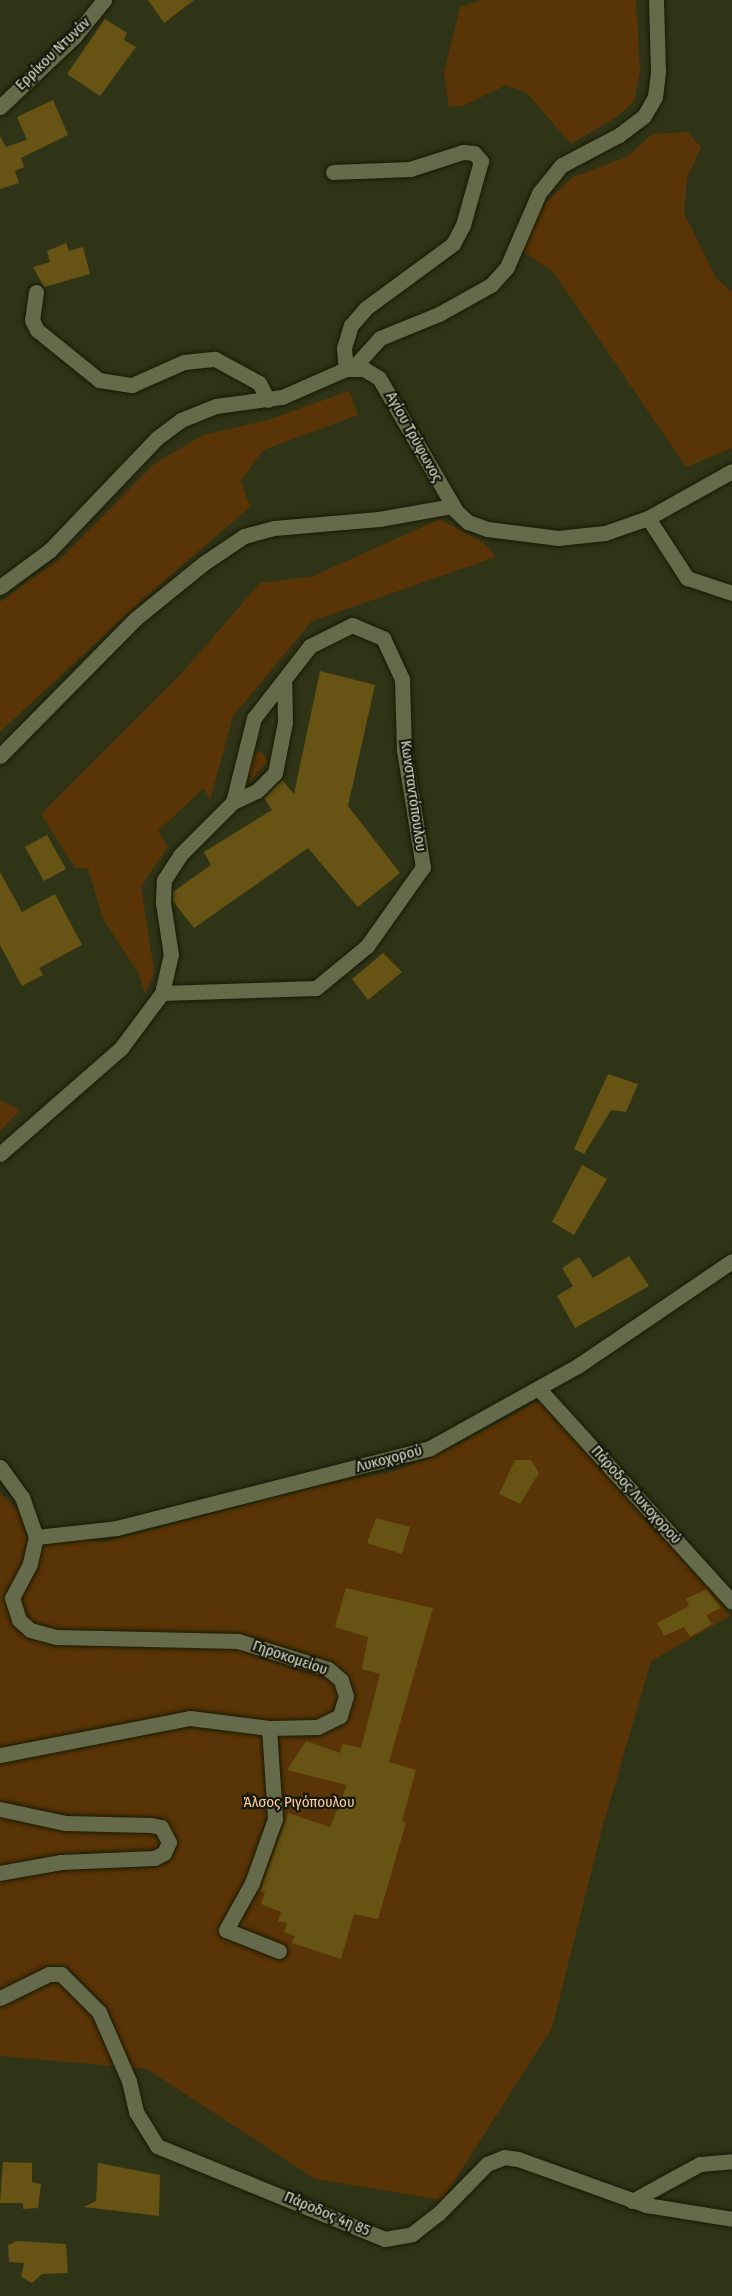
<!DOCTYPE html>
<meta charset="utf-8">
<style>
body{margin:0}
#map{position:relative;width:732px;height:2296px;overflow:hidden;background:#303417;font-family:"Fira Sans Condensed",sans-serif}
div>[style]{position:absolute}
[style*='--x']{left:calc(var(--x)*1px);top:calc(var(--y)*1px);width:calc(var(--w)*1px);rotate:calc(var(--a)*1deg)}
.green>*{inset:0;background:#593406}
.building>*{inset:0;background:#675313}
.roads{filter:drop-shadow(0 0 2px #181b01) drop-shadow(0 0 2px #181b01)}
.minor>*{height:15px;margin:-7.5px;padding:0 7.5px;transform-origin:7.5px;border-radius:7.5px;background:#656a4b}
span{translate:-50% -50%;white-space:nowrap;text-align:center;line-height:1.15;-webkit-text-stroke:4.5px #181a0d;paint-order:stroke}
.street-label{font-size:15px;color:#d9ddcc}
.park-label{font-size:15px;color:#fdcda0}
</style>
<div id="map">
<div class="green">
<i style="clip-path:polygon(482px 0,636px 0,640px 71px,634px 101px,618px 116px,571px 144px,527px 93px,506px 85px,465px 105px,449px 108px,444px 73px,460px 7px)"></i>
<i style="clip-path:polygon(687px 132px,701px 147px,687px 178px,684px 213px,716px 278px,732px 292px,732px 448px,686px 467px,554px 273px,523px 251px,542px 206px,573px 177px,627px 157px,652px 134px)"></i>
<i style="clip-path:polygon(349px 391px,358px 415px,263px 450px,241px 481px,250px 507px,143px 599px,0 732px,0 602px,62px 557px,154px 464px,203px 435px,268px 420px)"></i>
<i style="clip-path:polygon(440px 519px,484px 543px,496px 557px,312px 621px,233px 716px,210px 800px,204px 788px,158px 831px,168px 847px,141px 886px,154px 972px,145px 994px,139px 974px,103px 919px,88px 868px,75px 868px,41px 814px,181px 674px,260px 583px,313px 576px)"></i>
<i style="clip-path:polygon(261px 752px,268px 761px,245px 787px,242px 784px,253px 753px)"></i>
<i style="clip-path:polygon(0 1100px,20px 1110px,0 1131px)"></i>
<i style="clip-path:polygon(542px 1399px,710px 1587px,730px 1616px,651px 1661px,602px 1829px,552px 2028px,442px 2200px,315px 2179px,147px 2069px,0 2056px,0 1493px,36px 1527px,55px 1536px,104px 1542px,323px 1485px,395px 1471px,452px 1448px)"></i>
</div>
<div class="building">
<i style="clip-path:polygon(148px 0,194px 0,164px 23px)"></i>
<i style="clip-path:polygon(105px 19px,127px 33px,124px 40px,136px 47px,100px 96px,67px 74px)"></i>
<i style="clip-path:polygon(53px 100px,68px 135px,21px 158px,24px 167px,15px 171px,19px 183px,0 189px,0 136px,6px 147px,27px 140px,17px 117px)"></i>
<i style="clip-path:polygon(66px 243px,69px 251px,83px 247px,90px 274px,44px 287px,33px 267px,50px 262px,47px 251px)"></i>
<i style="clip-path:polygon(320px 671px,375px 685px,348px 806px,400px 873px,358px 907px,308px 848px,194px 928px,173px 901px,173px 892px,211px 865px,204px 852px,272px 810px,264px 798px,282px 780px,294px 794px)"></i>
<i style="clip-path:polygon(47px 835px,66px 869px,44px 881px,25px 847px)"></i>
<i style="clip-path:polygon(0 872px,22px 912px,55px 894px,82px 945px,39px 968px,43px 975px,22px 986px,0 945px)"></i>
<i style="clip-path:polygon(383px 953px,402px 972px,368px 1000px,352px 979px)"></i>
<i style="clip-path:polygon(608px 1074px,638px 1084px,626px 1112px,611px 1110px,584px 1154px,574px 1149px)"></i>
<i style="clip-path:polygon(582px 1165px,607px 1179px,574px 1235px,552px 1222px)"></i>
<i style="clip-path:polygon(629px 1256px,649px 1286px,575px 1328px,557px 1296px,573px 1286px,562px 1268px,579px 1257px,593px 1278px)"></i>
<i style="clip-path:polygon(515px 1460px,531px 1460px,539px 1473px,520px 1504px,499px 1494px)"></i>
<i style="clip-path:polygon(376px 1518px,410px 1527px,402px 1554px,367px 1543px)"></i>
<i style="clip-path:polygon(346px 1588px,433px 1608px,389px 1762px,416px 1770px,402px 1821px,406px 1823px,378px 1919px,354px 1914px,341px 1959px,292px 1943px,295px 1936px,284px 1932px,287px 1923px,278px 1921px,281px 1912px,261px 1904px,265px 1892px,260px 1891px,288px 1813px,330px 1827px,347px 1785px,287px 1770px,306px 1741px,340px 1753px,343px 1744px,361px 1748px,380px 1674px,362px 1669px,368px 1637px,335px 1627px)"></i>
<i style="clip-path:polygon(707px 1589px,721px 1608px,706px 1615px,712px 1624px,690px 1637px,684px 1627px,664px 1636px,657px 1623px,689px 1606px,686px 1599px)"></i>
<i style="clip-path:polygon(3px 2162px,32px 2163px,32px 2182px,41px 2184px,38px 2208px,23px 2209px,23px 2203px,0 2203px)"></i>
<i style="clip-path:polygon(98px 2163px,160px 2175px,159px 2216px,84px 2207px,96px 2201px)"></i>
<i style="clip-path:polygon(17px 2241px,66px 2244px,68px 2273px,42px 2274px,32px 2283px,21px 2277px,24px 2263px,9px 2262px,8px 2245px)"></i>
</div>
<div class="roads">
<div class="minor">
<i style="--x:0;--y:107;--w:102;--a:-43.4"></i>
<i style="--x:74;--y:37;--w:48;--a:-51"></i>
<i style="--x:333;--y:172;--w:77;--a:-2.2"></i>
<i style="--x:410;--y:169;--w:56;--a:-17.8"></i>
<i style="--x:463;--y:152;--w:11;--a:5"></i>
<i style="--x:474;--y:153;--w:11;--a:49"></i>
<i style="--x:481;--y:161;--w:66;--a:105.7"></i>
<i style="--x:463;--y:225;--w:21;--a:118"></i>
<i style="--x:453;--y:244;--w:108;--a:143.7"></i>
<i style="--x:366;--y:308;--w:23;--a:131"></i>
<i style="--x:351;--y:325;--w:24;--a:107"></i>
<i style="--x:344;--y:348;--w:21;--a:85"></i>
<i style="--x:36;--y:292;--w:28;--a:98"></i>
<i style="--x:32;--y:320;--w:11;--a:63"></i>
<i style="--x:37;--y:330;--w:80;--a:38.9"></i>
<i style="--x:99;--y:380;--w:33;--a:9"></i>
<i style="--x:132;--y:385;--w:57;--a:-23.9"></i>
<i style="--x:184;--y:362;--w:31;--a:-6"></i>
<i style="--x:215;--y:359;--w:50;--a:28.6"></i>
<i style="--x:259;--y:383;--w:19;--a:62"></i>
<i style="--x:353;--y:368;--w:40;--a:-48"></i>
<i style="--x:380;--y:338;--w:64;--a:-22.1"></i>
<i style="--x:439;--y:314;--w:60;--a:-29.1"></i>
<i style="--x:491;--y:285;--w:24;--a:-48"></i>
<i style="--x:507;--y:267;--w:81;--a:-66.6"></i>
<i style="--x:539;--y:193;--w:36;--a:-51"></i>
<i style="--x:562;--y:165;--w:64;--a:-27.8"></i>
<i style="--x:619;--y:135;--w:31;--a:-37"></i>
<i style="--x:644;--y:116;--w:22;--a:-60"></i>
<i style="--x:655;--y:97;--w:26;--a:-83"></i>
<i style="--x:658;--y:71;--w:71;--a:-91.6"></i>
<i style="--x:648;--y:518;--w:72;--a:57"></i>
<i style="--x:687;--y:578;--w:47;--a:18.4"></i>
<i style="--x:0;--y:587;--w:62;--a:-36.5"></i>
<i style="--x:50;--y:550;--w:155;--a:-46.3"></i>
<i style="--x:157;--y:438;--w:30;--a:-37"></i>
<i style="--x:181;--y:420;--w:38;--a:-22"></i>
<i style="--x:216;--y:406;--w:67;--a:-7.8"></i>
<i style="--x:282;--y:397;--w:70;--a:-23.6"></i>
<i style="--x:346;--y:369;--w:18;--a:0"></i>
<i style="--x:364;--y:369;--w:17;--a:31"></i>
<i style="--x:379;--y:378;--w:154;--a:59.9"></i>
<i style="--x:456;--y:511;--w:16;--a:43"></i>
<i style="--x:468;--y:522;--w:20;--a:20"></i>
<i style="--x:487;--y:529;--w:72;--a:7.2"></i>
<i style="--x:558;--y:538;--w:47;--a:-6.1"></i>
<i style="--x:605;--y:533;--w:46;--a:-19.2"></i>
<i style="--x:648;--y:518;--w:96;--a:-29.2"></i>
<i style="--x:0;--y:756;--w:192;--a:-45.4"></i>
<i style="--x:135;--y:619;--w:89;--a:-39.1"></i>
<i style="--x:204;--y:563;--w:48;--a:-34"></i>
<i style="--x:244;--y:536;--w:31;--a:-15"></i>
<i style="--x:274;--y:528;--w:105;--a:-4.9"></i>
<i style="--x:379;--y:519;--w:75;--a:-10"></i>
<i style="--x:233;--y:802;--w:26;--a:-25"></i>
<i style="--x:257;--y:791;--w:25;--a:-45"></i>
<i style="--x:275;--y:773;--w:52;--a:-78.9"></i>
<i style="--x:285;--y:722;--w:39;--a:-91"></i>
<i style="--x:0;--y:1154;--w:161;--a:-41.2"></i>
<i style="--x:121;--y:1048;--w:69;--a:-53.3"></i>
<i style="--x:162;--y:993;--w:39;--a:-77"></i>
<i style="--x:171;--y:955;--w:53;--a:-98.7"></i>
<i style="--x:163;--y:903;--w:23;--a:-88"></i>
<i style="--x:164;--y:880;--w:30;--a:-57"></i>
<i style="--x:180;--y:855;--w:75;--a:-45"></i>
<i style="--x:233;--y:802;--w:87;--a:-76"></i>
<i style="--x:254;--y:718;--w:91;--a:-52.1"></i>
<i style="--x:310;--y:646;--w:47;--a:-26.6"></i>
<i style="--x:352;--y:625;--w:34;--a:23"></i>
<i style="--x:383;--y:638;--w:45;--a:65.1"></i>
<i style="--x:402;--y:679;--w:71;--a:88.4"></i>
<i style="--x:404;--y:750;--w:119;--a:80.8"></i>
<i style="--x:423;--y:867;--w:97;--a:125.3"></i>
<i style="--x:367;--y:946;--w:66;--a:140.5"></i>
<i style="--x:316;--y:988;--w:154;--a:178.1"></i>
<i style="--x:539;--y:1389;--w:287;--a:47.8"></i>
<i style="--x:0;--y:1467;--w:37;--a:54"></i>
<i style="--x:22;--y:1497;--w:42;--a:70.7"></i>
<i style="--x:36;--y:1537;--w:28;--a:103"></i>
<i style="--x:30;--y:1564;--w:38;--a:118"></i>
<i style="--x:12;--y:1598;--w:23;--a:72"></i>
<i style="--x:19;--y:1620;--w:15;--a:42"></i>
<i style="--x:30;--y:1630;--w:28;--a:15"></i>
<i style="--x:57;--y:1637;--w:181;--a:1.3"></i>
<i style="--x:238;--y:1641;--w:94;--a:17.3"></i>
<i style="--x:328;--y:1669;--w:17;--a:40"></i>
<i style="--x:341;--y:1680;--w:17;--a:73"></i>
<i style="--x:346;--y:1696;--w:21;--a:107"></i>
<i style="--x:340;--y:1716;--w:25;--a:154"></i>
<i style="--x:317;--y:1727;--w:48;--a:178.8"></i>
<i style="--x:269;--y:1728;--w:80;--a:-172.8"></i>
<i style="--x:190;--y:1718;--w:194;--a:169"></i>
<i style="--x:36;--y:1537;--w:81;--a:-6.3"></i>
<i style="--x:117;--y:1528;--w:323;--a:-14.3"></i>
<i style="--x:430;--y:1448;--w:171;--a:-29.1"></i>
<i style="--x:579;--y:1365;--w:185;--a:-34.2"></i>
<i style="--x:269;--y:1728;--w:91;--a:86.2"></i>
<i style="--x:275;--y:1819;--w:68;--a:109.8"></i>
<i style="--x:252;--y:1883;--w:54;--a:119"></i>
<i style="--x:226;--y:1930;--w:57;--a:21.6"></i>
<i style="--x:0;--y:1809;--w:66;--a:12.2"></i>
<i style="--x:65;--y:1823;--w:85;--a:1.3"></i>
<i style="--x:150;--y:1825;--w:11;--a:10"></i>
<i style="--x:161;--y:1827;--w:17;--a:62"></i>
<i style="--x:169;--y:1842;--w:12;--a:114"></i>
<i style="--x:164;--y:1853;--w:11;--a:153"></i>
<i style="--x:154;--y:1858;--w:93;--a:177.5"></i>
<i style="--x:61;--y:1862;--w:62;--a:169.8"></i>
<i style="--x:0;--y:1998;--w:55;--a:-26.1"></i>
<i style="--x:49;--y:1974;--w:12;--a:0"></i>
<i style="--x:61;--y:1974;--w:54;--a:45"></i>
<i style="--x:99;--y:2012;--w:75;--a:66.5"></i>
<i style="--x:129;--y:2081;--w:32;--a:77"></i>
<i style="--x:136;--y:2112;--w:40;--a:58"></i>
<i style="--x:157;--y:2146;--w:246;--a:22.2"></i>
<i style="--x:385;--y:2239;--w:27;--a:-10"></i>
<i style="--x:412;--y:2234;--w:33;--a:-38"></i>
<i style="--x:438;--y:2214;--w:70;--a:-45.6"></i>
<i style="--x:487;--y:2164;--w:18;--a:-22"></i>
<i style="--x:504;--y:2157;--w:14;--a:8"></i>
<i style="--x:518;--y:2159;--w:136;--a:19.8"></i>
<i style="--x:646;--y:2205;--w:87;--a:9.2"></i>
<i style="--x:632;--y:2201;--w:77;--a:-28.6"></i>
<i style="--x:700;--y:2164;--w:32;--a:-5"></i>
</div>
</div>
<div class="street-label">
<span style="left:53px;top:54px;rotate:-44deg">Ερρίκου Ντυνάν</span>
<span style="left:414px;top:437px;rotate:61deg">Αγίου Τρύφωνος</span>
<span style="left:413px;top:796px;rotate:82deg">Κωνσταντόπουλου</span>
<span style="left:389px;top:1459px;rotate:-15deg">Λυκοχορού</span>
<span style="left:636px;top:1495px;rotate:48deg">Πάροδος Λυκοχορού</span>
<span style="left:290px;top:1658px;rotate:19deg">Γηροκομείου</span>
<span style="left:327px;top:2214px;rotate:23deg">Πάροδος 4η 85</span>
</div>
<div class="park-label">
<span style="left:299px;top:1803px">Άλσος Ριγόπουλου</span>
</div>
</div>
